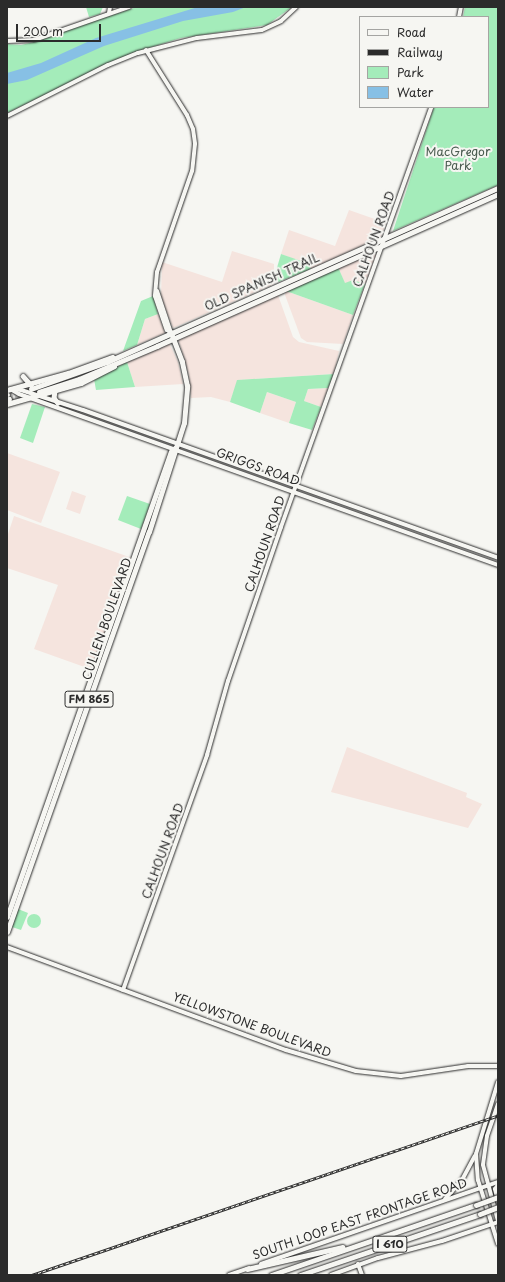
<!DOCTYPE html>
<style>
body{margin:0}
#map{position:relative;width:505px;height:1282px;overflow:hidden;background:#f6f6f2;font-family:"Playpen Sans",sans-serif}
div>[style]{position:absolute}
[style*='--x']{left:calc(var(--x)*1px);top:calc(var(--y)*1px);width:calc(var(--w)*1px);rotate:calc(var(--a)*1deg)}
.built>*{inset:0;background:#f5e4de}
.green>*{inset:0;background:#a4ecba}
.round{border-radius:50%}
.water>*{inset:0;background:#87c0e5}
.primary-tunnel>*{height:4.5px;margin-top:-2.25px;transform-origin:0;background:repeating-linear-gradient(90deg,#cdcdca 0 4.5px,transparent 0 6.5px)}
.roads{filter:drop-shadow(0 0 1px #2b2b2b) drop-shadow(0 0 1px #2b2b2b)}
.secondary>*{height:4px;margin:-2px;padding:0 2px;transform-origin:2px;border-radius:2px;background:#f6f6f2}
.primary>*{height:4.5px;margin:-2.25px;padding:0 2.25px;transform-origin:2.25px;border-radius:2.25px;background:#f6f6f2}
.highway>*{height:5px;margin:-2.5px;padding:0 2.5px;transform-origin:2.5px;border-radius:2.5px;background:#f6f6f2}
.rail>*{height:2.5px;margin-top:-1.25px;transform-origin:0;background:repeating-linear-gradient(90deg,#f6f6f2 0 3px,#2b2b2b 0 6px);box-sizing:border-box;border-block:1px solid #2b2b2b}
.bridges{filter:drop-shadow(0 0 1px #2b2b2b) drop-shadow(0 0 1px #2b2b2b)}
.highway-bridge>*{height:5px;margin:-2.5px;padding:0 2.5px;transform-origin:2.5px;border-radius:2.5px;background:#f6f6f2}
span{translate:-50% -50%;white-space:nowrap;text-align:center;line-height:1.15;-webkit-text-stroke:4px #f6f6f2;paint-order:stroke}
.shield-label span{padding:1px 3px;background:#f6f6f2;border:1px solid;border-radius:3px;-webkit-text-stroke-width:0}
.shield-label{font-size:11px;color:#2b2b2b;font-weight:700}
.park-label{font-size:12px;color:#495b4f}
.street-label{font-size:12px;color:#2b2b2b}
.frame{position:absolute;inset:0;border:8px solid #2b2b2b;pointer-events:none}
.legend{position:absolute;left:359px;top:16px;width:130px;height:92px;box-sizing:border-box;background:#f6f6f2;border:1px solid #a5a5a2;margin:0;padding:5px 7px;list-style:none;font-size:12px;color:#2b2b2b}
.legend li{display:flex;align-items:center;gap:8px;height:20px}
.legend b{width:20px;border:1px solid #a5a5a2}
.scale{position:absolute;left:16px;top:24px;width:85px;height:18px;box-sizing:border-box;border:2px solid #2b2b2b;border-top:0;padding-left:5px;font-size:12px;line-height:14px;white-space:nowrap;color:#2b2b2b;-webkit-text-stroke:3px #f6f6f2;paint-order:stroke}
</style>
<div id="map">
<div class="built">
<i style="clip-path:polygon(349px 210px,386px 223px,381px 237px,311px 269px,309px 265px,281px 254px,289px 230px,335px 246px)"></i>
<i style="clip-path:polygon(232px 251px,274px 264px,274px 284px,173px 328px,161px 297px,162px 262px,222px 282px)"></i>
<i style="clip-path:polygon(373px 252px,376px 255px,365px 284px,353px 280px,345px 284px,338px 267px)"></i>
<i style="clip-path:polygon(286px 291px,353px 315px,343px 344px,307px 342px,301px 338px,285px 295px)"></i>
<i style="clip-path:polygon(278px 295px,293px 337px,299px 342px,339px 351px,334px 374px,238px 380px,230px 402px,211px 397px,191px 398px,189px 375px,178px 338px)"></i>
<i style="clip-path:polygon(158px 314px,165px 333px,137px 345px,145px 319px)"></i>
<i style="clip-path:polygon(169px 343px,178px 362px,183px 384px,135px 387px,127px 362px)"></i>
<i style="clip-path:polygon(328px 388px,321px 407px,304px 401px,308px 389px)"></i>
<i style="clip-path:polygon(267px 392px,296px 402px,289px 423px,260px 413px)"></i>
<i style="clip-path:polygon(7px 453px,60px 472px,41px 523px,7px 510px)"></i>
<i style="clip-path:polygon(72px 491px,86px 496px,80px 514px,66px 509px)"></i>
<i style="clip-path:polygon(14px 516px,132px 558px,93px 670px,34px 649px,58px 585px,7px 568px,7px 537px)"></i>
<i style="clip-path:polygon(347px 747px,467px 793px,466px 797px,482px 804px,468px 828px,331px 792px)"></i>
</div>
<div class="green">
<i style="clip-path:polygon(86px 7px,103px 7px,100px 14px,89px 17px)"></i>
<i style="clip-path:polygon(137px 7px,292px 7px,267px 25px,181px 38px,132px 53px,7px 113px,7px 44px,21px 45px,38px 41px,72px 28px)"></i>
<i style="clip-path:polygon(465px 7px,498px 7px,498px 185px,393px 231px,434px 107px,488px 107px,488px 17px,463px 17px)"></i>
<i style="clip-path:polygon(281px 254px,307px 263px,311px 269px,278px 282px,276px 271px)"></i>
<i style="clip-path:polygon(338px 267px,345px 283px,353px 280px,365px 284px,353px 315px,286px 291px)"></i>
<i style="clip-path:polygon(153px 296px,158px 314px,145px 319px,137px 345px,123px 351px,141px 301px)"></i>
<i style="clip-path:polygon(127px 362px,135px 387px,96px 390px,94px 379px)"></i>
<i style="clip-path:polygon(334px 374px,328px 388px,308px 389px,304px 401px,321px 407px,312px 430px,289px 423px,296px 402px,267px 392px,260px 413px,230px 402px,237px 380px)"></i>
<i style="clip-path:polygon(32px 404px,45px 407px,33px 443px,20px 438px)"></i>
<i style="clip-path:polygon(127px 496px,150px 504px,141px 529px,118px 520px)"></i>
<i style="clip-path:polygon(18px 909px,28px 913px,21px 930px,12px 927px)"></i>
<i class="round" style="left:27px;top:914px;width:14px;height:14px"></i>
</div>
<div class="water">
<i style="clip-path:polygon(198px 7px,246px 7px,233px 12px,183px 21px,104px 46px,27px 80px,7px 84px,7px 73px,41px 63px,96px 38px)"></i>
</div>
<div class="primary-tunnel">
<i style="--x:8;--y:395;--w:18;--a:-13"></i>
<i style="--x:9;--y:399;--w:31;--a:-13"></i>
</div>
<div class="roads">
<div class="secondary">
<i style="--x:109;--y:13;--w:6;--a:-81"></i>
<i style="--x:459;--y:17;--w:10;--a:-79"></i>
<i style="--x:7;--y:41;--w:27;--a:-2"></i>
<i style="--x:34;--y:40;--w:101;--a:-19.2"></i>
<i style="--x:146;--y:50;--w:77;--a:57.8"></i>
<i style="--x:187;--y:115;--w:15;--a:67"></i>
<i style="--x:193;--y:129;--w:15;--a:82"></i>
<i style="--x:195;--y:144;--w:27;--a:96"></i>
<i style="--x:192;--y:171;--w:107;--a:109.1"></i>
<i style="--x:157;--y:272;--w:24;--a:95"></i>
<i style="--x:155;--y:296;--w:36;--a:71"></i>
<i style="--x:167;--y:330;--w:5;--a:37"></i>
<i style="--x:7;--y:116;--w:113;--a:-26.8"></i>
<i style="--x:108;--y:65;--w:32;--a:-22"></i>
<i style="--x:138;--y:53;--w:61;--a:-14.3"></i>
<i style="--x:197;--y:38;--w:65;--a:-7"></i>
<i style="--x:262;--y:30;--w:21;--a:-25"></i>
<i style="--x:281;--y:21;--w:21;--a:-43"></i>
<i style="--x:157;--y:291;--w:44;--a:71.6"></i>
<i style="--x:11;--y:389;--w:10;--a:6"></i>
<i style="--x:21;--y:390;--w:65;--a:17.9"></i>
<i style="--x:83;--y:410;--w:441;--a:19.6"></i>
<i style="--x:12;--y:390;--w:8;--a:30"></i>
<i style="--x:19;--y:394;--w:509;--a:19.65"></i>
<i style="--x:7;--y:947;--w:297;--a:20.3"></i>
<i style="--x:286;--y:1050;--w:73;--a:16.7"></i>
<i style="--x:356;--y:1071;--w:45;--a:6.3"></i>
<i style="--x:401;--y:1076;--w:68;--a:-8.5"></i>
<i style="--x:468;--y:1066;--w:30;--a:0"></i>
<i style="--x:123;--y:990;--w:250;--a:-70.3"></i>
<i style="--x:207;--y:755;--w:77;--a:-74.2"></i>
<i style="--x:228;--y:681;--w:163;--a:-71"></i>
<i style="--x:281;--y:527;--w:446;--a:-70.3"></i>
<i style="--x:498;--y:1082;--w:75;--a:107"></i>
<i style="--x:476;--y:1154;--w:26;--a:86"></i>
<i style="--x:478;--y:1180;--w:67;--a:72.6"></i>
<i style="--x:498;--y:1104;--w:34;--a:109"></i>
<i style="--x:487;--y:1136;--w:29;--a:98"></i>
<i style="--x:483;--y:1165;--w:58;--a:75"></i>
<i style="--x:498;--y:1185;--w:5;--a:127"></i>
<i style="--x:495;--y:1189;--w:12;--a:76"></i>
<i style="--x:445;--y:1199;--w:25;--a:-48"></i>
<i style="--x:462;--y:1180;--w:27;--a:-62"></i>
<i style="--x:261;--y:1264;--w:251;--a:-19.1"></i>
<i style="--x:358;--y:1264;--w:12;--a:70"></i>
<i style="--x:229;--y:1275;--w:21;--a:-19"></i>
<i style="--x:331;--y:1275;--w:50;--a:-19.9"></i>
<i style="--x:378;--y:1258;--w:66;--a:-14.9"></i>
<i style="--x:442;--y:1241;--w:59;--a:-18.7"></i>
</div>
<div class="primary">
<i style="--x:23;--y:376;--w:12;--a:48"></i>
<i style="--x:31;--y:389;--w:81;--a:-19.6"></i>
<i style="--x:107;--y:362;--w:428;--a:-24"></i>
<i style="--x:7;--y:390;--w:63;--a:-15.6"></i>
<i style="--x:68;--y:373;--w:47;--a:-20"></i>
<i style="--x:55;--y:391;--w:7;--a:98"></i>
<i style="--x:54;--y:398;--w:6;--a:51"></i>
<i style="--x:39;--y:392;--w:42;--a:-18"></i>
<i style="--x:79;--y:379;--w:85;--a:-22.9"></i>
<i style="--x:157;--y:346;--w:373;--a:-24"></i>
<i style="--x:7;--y:395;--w:1;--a:0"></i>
<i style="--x:7;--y:400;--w:2;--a:-27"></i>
<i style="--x:7;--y:404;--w:77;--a:-15.8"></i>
<i style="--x:81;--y:383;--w:37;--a:-27"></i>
<i style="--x:7;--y:917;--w:493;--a:-70.6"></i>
<i style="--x:171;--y:452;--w:6;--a:-45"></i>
<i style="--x:7;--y:932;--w:424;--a:-70.5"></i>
<i style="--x:149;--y:532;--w:114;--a:-72.2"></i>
<i style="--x:184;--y:423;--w:37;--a:-85"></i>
<i style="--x:187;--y:386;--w:25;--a:-102"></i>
<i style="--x:182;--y:362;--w:31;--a:-111"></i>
</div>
<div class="highway">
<i style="--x:247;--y:1269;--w:98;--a:-13"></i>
<i style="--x:271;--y:1275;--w:217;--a:-18.9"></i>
<i style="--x:300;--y:1275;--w:190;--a:-18.7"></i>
</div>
</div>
<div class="rail">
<i style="--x:32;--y:1275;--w:493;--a:-18.9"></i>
</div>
<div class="bridges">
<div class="highway-bridge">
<i style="--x:476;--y:1205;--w:23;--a:-20"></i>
<i style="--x:480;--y:1214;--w:19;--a:-21"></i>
</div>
</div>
<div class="shield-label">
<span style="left:89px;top:699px">FM 865</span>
<span style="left:390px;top:1244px">I 610</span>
</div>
<div class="park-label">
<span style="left:458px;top:159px">MacGregor<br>Park</span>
</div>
<div class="street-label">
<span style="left:374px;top:239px;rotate:-70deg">CALHOUN ROAD</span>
<span style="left:262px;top:282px;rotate:-24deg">OLD SPANISH TRAIL</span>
<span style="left:258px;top:467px;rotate:20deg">GRIGGS ROAD</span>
<span style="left:265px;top:544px;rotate:-71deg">CALHOUN ROAD</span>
<span style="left:107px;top:619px;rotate:-71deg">CULLEN BOULEVARD</span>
<span style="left:163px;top:851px;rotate:-70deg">CALHOUN ROAD</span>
<span style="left:252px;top:1025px;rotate:20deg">YELLOWSTONE BOULEVARD</span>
<span style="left:360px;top:1219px;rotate:-19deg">SOUTH LOOP EAST FRONTAGE ROAD</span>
</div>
<div class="frame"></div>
<ul class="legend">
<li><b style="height:5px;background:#f6f6f2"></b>Road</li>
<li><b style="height:5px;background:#2b2b2b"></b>Railway</li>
<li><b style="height:11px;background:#a4ecba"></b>Park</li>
<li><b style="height:11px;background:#87c0e5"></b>Water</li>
</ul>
<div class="scale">200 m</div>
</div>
